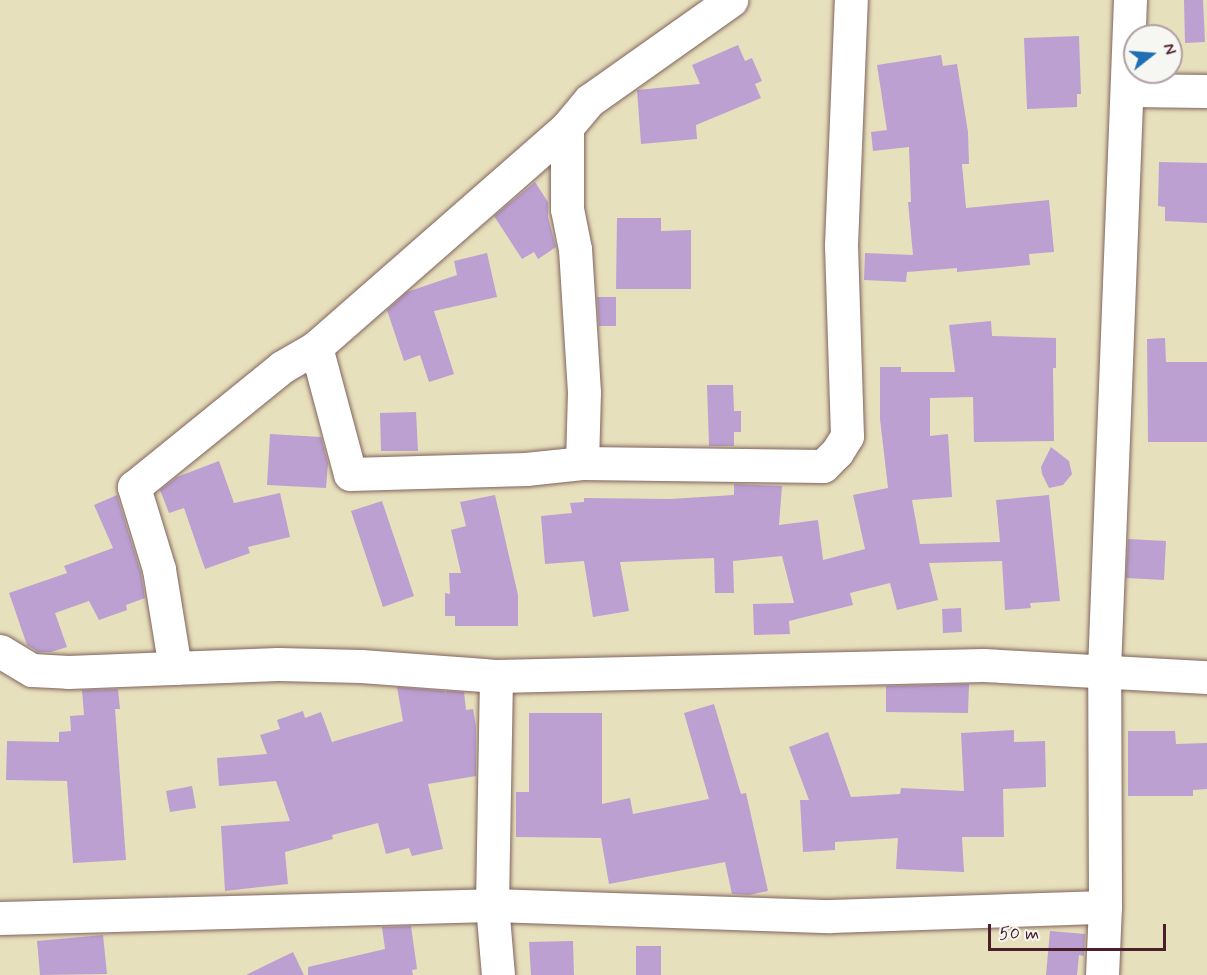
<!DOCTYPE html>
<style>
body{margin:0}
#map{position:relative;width:1207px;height:975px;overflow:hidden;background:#e7e0bc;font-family:Mynerve,sans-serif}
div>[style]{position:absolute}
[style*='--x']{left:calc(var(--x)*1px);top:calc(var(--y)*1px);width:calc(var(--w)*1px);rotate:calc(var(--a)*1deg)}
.building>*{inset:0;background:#bba0d1}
.roads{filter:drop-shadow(0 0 2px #81635e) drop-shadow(0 0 2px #81635e)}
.minor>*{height:33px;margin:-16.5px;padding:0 16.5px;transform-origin:16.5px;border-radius:16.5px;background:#fff}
span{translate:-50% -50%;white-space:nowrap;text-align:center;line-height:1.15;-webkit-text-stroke:5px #f6f6f2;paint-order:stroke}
.north{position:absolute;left:1123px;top:24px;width:60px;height:60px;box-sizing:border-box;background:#f6f6f2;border:2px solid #b1a0a2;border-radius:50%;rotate:73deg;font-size:16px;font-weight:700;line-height:24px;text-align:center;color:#4a1f2b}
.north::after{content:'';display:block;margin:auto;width:21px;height:27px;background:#1f6fb2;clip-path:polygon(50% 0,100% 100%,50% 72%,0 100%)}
.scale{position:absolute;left:988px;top:924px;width:178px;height:27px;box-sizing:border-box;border:3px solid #4a1f2b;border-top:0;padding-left:8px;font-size:18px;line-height:21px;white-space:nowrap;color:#4a1f2b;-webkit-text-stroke:4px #f6f6f2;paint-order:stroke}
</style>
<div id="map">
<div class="building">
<i style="clip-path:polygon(1184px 0,1203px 0,1205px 42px,1185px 43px)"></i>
<i style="clip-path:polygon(1079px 36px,1081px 94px,1077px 94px,1077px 107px,1027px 109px,1024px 38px)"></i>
<i style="clip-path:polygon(738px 45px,745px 61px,752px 58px,762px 81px,755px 84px,761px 98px,696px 125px,697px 139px,641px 144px,637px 90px,700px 84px,692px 65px)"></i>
<i style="clip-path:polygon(941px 55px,943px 66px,957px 64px,968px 132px,969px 164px,962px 164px,966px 208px,1049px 200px,1054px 252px,1029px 254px,1030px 265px,957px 272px,957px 268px,907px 272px,906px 282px,864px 280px,865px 253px,913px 255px,908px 202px,911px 202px,909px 147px,873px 151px,871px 132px,887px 130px,877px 65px)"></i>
<i style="clip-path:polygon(1159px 162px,1207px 163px,1207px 223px,1165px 221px,1165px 207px,1158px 206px)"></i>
<i style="clip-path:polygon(535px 182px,548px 202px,548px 217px,556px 247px,538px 259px,534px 252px,522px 259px,494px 216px)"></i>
<i style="clip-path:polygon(617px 218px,661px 218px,661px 231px,691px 230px,691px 289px,616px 289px)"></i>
<i style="clip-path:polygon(487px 253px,497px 297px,434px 311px,454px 374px,429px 382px,420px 355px,404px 361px,387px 310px,407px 292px,457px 275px,454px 261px)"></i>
<i style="clip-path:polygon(597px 297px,616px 297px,616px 326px,599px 326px)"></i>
<i style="clip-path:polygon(991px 321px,992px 336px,1056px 338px,1056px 368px,1053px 368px,1054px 441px,974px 442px,973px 397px,930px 398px,930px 436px,948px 434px,952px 497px,912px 500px,920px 544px,1000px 542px,996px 500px,1049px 495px,1060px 601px,1030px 603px,1031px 608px,1005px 610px,1002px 561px,929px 563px,938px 600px,897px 610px,890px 583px,850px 593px,853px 605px,789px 621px,790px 634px,754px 635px,753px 604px,794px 603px,782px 556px,733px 561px,734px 593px,715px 593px,714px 558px,620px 562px,629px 611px,593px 617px,584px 561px,545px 564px,541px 516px,572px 513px,570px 503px,584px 502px,584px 498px,670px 499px,734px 495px,734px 484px,782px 486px,779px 525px,818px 520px,823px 560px,865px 549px,853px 495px,888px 488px,880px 419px,880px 367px,901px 367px,901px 372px,955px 372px,949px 325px)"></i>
<i style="clip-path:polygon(1165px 338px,1166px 362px,1207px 362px,1207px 442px,1148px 442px,1147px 339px)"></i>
<i style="clip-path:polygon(707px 385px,733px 385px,734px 411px,741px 411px,741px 432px,734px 432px,734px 446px,709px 446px)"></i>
<i style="clip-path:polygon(416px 412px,418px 451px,381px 451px,380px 413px)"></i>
<i style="clip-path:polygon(270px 434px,321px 437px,328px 463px,326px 488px,267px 485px)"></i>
<i style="clip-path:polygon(1051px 447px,1069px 461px,1072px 474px,1063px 485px,1049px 488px,1042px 474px,1041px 467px)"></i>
<i style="clip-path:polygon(219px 461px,234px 503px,280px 493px,290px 537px,248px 547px,250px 553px,205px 569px,184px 508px,169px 513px,160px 490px,177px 477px)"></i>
<i style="clip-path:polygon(117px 495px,141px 573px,145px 598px,126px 605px,127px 610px,99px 620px,89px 601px,55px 613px,67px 647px,51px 652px,38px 652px,27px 645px,9px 593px,67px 573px,64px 566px,113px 548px,94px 505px)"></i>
<i style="clip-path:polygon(495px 495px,518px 595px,518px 626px,455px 626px,455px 616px,445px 616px,445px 593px,450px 594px,449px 573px,461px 573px,451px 530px,466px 526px,460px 502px)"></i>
<i style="clip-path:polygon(382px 501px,414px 596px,383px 607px,351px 511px)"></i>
<i style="clip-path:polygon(1128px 539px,1166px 541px,1164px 580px,1126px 578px)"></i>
<i style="clip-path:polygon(961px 608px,962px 632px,943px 633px,942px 609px)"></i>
<i style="clip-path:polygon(969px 684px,968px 713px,886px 712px,886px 686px)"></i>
<i style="clip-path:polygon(397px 687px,445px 691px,446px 694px,446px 691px,464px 692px,466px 710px,473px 709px,476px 726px,476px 776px,428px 784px,443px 849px,412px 856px,409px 848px,386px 854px,378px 823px,332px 835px,333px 839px,285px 852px,288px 884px,225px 891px,221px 826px,290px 821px,276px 781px,219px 786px,217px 758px,267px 754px,260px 735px,280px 729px,277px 720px,303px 711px,305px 718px,321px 712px,332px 742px,403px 721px)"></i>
<i style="clip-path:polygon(118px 689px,120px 709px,115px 709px,126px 860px,73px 863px,67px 781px,6px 780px,7px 741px,59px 742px,59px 732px,71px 731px,70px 716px,84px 715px,82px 690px)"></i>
<i style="clip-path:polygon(714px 704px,741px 794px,746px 793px,768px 891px,749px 895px,732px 894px,725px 862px,609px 884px,601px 838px,516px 837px,516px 792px,529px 792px,529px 713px,602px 713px,602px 804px,630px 798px,633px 814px,709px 799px,684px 713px)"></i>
<i style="clip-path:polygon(1014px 730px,1014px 742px,1045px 741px,1046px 787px,1003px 789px,1004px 837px,962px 837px,964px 872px,896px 869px,898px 838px,835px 842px,835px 850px,803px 852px,800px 800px,809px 800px,789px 747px,828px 732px,851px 797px,900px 794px,901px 788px,964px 791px,961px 733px)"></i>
<i style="clip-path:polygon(1128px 731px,1175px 731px,1176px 744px,1207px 743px,1207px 789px,1193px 790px,1193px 796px,1128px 796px)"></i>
<i style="clip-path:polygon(192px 786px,196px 808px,170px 812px,166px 791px)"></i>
<i style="clip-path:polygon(411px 926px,417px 969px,412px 970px,413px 975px,308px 975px,308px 967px,385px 949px,382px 927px)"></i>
<i style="clip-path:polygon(1050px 931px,1085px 934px,1084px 956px,1079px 955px,1077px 975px,1046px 975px)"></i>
<i style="clip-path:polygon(103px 935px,107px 974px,40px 975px,37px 941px)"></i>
<i style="clip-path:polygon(573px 941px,574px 975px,531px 975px,529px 942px)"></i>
<i style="clip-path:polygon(636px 946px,661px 946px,661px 975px,636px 975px)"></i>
<i style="clip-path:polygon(293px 952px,304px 975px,246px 975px)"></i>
</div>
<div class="roads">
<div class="minor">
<i style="--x:1128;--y:90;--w:79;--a:0.7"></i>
<i style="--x:316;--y:347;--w:131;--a:75"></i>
<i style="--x:350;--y:474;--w:176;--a:-1.6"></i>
<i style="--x:526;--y:469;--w:56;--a:-6.1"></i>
<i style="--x:582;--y:463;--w:241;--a:0.7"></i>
<i style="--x:823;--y:466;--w:20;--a:-45"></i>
<i style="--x:837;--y:452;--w:19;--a:-58"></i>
<i style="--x:847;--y:436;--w:191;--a:-91.8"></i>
<i style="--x:841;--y:245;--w:245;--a:-87.7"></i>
<i style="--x:582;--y:463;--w:71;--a:-88.4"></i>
<i style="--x:584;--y:392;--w:143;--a:-93.6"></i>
<i style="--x:575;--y:249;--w:41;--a:-101.3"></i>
<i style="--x:567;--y:209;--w:82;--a:-90"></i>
<i style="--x:567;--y:127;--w:35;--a:-50"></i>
<i style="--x:590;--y:100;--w:173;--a:-35.3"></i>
<i style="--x:0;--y:651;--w:37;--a:31"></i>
<i style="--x:32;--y:670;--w:36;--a:3"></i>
<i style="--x:68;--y:672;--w:210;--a:-2.2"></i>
<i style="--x:278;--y:664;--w:83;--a:1.4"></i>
<i style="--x:361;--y:666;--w:135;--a:4.2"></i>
<i style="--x:496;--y:676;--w:487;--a:-1.3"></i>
<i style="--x:983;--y:665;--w:224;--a:3.1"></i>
<i style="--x:175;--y:668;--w:100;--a:-99.2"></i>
<i style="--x:159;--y:569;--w:86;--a:-107"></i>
<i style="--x:134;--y:487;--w:191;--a:-39"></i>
<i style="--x:282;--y:367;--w:39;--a:-30"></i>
<i style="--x:316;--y:347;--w:334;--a:-41.2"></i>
<i style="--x:496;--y:676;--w:229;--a:91"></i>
<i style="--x:492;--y:905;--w:70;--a:85.1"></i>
<i style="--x:0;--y:918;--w:492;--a:-1.5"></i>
<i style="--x:492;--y:905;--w:338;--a:1.9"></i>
<i style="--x:830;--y:916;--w:275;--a:-1.9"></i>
<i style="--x:1102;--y:975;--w:68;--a:-87.5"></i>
<i style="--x:1105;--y:907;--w:237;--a:-90.2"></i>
<i style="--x:1104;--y:670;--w:671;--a:-87.78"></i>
</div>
</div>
<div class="north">N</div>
<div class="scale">50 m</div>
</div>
